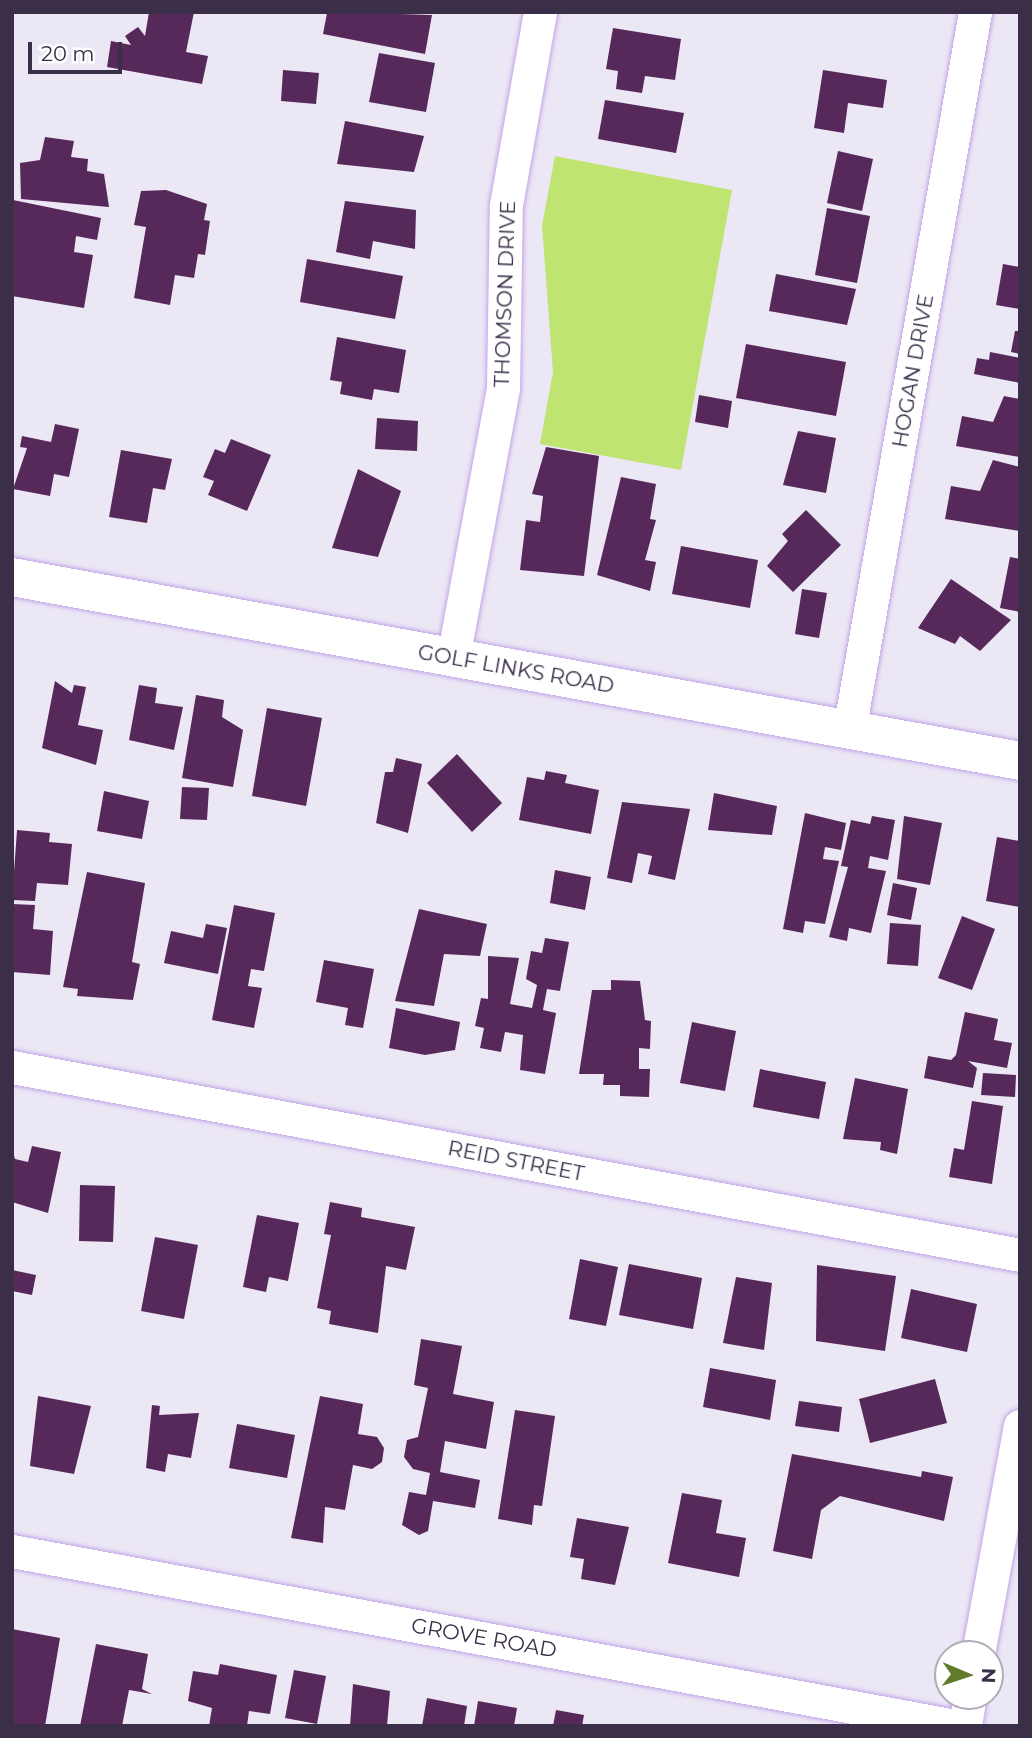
<!DOCTYPE html>
<style>
body{margin:0}
#map{position:relative;width:1032px;height:1738px;overflow:hidden;background:#ece7f5;font-family:Montserrat,sans-serif}
div>[style]{position:absolute}
[style*='--x']{left:calc(var(--x)*1px);top:calc(var(--y)*1px);width:calc(var(--w)*1px);rotate:calc(var(--a)*1deg)}
.green>*{inset:0;background:#bfe472}
.building>*{inset:0;background:#57295b}
.roads{filter:drop-shadow(0 0 2px #c2a5e8) drop-shadow(0 0 2px #c2a5e8)}
.street>*{height:33px;margin:-16.5px;padding:0 16.5px;transform-origin:16.5px;border-radius:16.5px;background:#fff}
.secondary>*{height:38px;margin:-19px;padding:0 19px;transform-origin:19px;border-radius:19px;background:#fff}
span{translate:-50% -50%;white-space:nowrap;text-align:center;line-height:1.15;-webkit-text-stroke:7px #fff;paint-order:stroke}
.street-label{font-size:21px;color:#3a2e49}
.frame{position:absolute;inset:0;border:14px solid #3a2e49;pointer-events:none}
.north{position:absolute;left:934px;top:1640px;width:70px;height:70px;box-sizing:border-box;background:#fff;border:2px solid #b0abb6;border-radius:50%;rotate:92deg;font-size:19px;font-weight:700;line-height:28px;text-align:center;color:#3a2e49}
.north::after{content:'';display:block;margin:auto;width:24px;height:32px;background:#627a2b;clip-path:polygon(50% 0,100% 100%,50% 72%,0 100%)}
.scale{position:absolute;left:28px;top:42px;width:94px;height:32px;box-sizing:border-box;border:4px solid #3a2e49;border-top:0;padding-left:9px;font-size:21px;line-height:24px;white-space:nowrap;color:#3a2e49;-webkit-text-stroke:5px #fff;paint-order:stroke}
</style>
<div id="map">
<div class="green">
<i style="clip-path:polygon(555px 156px,732px 190px,681px 470px,540px 444px,553px 372px,542px 226px)"></i>
</div>
<div class="building">
<i style="clip-path:polygon(149px 12px,194px 12px,186px 52px,208px 56px,202px 84px,107px 67px,111px 41px,131px 45px,125px 36px,138px 27px,145px 36px)"></i>
<i style="clip-path:polygon(338px 12px,432px 15px,425px 54px,323px 34px,327px 13px)"></i>
<i style="clip-path:polygon(613px 28px,681px 39px,675px 80px,645px 76px,642px 93px,616px 89px,618px 71px,606px 69px)"></i>
<i style="clip-path:polygon(379px 53px,435px 63px,426px 112px,369px 102px)"></i>
<i style="clip-path:polygon(283px 70px,319px 73px,316px 104px,281px 101px)"></i>
<i style="clip-path:polygon(823px 70px,887px 80px,883px 108px,848px 103px,844px 133px,814px 128px)"></i>
<i style="clip-path:polygon(605px 100px,684px 113px,676px 153px,598px 139px)"></i>
<i style="clip-path:polygon(345px 121px,424px 136px,414px 172px,337px 164px)"></i>
<i style="clip-path:polygon(45px 137px,74px 141px,71px 157px,88px 159px,87px 171px,104px 174px,109px 207px,21px 199px,20px 163px,40px 160px)"></i>
<i style="clip-path:polygon(838px 151px,873px 159px,862px 211px,827px 203px)"></i>
<i style="clip-path:polygon(166px 190px,207px 204px,204px 220px,210px 221px,205px 255px,198px 254px,194px 278px,175px 275px,170px 305px,134px 298px,146px 227px,134px 225px,141px 191px)"></i>
<i style="clip-path:polygon(13px 200px,101px 218px,97px 240px,76px 236px,74px 252px,93px 255px,84px 308px,12px 296px)"></i>
<i style="clip-path:polygon(345px 201px,416px 210px,415px 249px,373px 241px,370px 259px,336px 252px)"></i>
<i style="clip-path:polygon(827px 208px,870px 216px,857px 283px,815px 275px)"></i>
<i style="clip-path:polygon(307px 259px,403px 276px,395px 319px,300px 302px)"></i>
<i style="clip-path:polygon(1003px 264px,1020px 267px,1020px 309px,996px 305px)"></i>
<i style="clip-path:polygon(776px 274px,856px 289px,847px 325px,769px 311px)"></i>
<i style="clip-path:polygon(1015px 331px,1020px 331px,1020px 354px,1011px 352px)"></i>
<i style="clip-path:polygon(337px 337px,406px 350px,399px 393px,374px 389px,372px 400px,340px 394px,342px 382px,330px 380px)"></i>
<i style="clip-path:polygon(746px 344px,846px 362px,836px 416px,736px 398px)"></i>
<i style="clip-path:polygon(990px 352px,1020px 358px,1020px 383px,974px 374px,977px 358px,989px 360px)"></i>
<i style="clip-path:polygon(699px 395px,732px 401px,728px 428px,695px 422px)"></i>
<i style="clip-path:polygon(1004px 396px,1020px 399px,1020px 457px,956px 446px,962px 416px,993px 422px)"></i>
<i style="clip-path:polygon(377px 418px,418px 421px,417px 451px,375px 449px)"></i>
<i style="clip-path:polygon(55px 424px,79px 429px,69px 477px,54px 474px,50px 496px,13px 489px,27px 448px,20px 447px,22px 436px,51px 442px)"></i>
<i style="clip-path:polygon(798px 431px,836px 438px,826px 493px,783px 485px)"></i>
<i style="clip-path:polygon(231px 439px,271px 455px,247px 511px,208px 495px,214px 481px,203px 477px,215px 449px,225px 453px)"></i>
<i style="clip-path:polygon(546px 447px,599px 456px,584px 576px,520px 570px,526px 520px,540px 522px,543px 496px,532px 494px)"></i>
<i style="clip-path:polygon(121px 450px,172px 459px,165px 490px,153px 488px,147px 523px,109px 517px)"></i>
<i style="clip-path:polygon(993px 460px,1020px 467px,1020px 531px,945px 519px,951px 486px,980px 491px)"></i>
<i style="clip-path:polygon(358px 469px,401px 491px,378px 557px,332px 548px)"></i>
<i style="clip-path:polygon(621px 477px,656px 484px,650px 519px,656px 520px,645px 560px,656px 562px,650px 591px,597px 575px)"></i>
<i style="clip-path:polygon(806px 510px,841px 545px,793px 592px,767px 566px,788px 541px,782px 534px)"></i>
<i style="clip-path:polygon(681px 546px,758px 560px,750px 608px,672px 594px)"></i>
<i style="clip-path:polygon(1010px 557px,1020px 559px,1020px 612px,1000px 608px)"></i>
<i style="clip-path:polygon(951px 579px,1011px 620px,980px 651px,960px 636px,955px 644px,918px 628px)"></i>
<i style="clip-path:polygon(802px 589px,827px 593px,819px 638px,795px 634px)"></i>
<i style="clip-path:polygon(55px 681px,72px 693px,74px 685px,86px 687px,78px 725px,103px 730px,96px 765px,42px 748px)"></i>
<i style="clip-path:polygon(139px 685px,157px 688px,155px 703px,183px 707px,174px 750px,129px 740px)"></i>
<i style="clip-path:polygon(196px 695px,224px 700px,222px 717px,243px 730px,233px 787px,182px 778px)"></i>
<i style="clip-path:polygon(267px 708px,322px 718px,306px 806px,252px 796px)"></i>
<i style="clip-path:polygon(457px 754px,502px 803px,472px 832px,427px 783px)"></i>
<i style="clip-path:polygon(396px 758px,422px 764px,408px 833px,376px 823px,385px 772px,393px 772px)"></i>
<i style="clip-path:polygon(546px 771px,567px 775px,565px 783px,599px 790px,591px 834px,519px 820px,527px 777px,544px 780px)"></i>
<i style="clip-path:polygon(182px 787px,209px 788px,207px 820px,180px 819px)"></i>
<i style="clip-path:polygon(104px 791px,149px 801px,142px 839px,97px 831px)"></i>
<i style="clip-path:polygon(714px 793px,777px 806px,772px 835px,708px 830px)"></i>
<i style="clip-path:polygon(622px 802px,690px 809px,675px 880px,648px 874px,652px 856px,638px 853px,632px 883px,607px 878px)"></i>
<i style="clip-path:polygon(805px 813px,846px 823px,841px 850px,825px 847px,823px 859px,839px 861px,825px 924px,805px 921px,803px 933px,783px 929px)"></i>
<i style="clip-path:polygon(872px 816px,895px 820px,888px 860px,870px 856px,868px 868px,886px 871px,871px 933px,849px 928px,847px 941px,829px 937px,848px 867px,841px 866px,851px 820px,870px 824px)"></i>
<i style="clip-path:polygon(904px 816px,942px 823px,930px 885px,897px 879px)"></i>
<i style="clip-path:polygon(17px 830px,50px 833px,49px 842px,72px 844px,68px 885px,37px 883px,35px 901px,12px 900px)"></i>
<i style="clip-path:polygon(997px 837px,1020px 841px,1020px 907px,986px 901px)"></i>
<i style="clip-path:polygon(555px 870px,591px 877px,585px 910px,550px 903px)"></i>
<i style="clip-path:polygon(87px 872px,145px 883px,132px 962px,140px 964px,133px 1000px,77px 996px,78px 989px,63px 987px)"></i>
<i style="clip-path:polygon(893px 883px,917px 888px,911px 920px,887px 915px)"></i>
<i style="clip-path:polygon(12px 904px,35px 905px,33px 929px,53px 931px,50px 975px,12px 972px)"></i>
<i style="clip-path:polygon(234px 905px,275px 913px,264px 971px,251px 969px,248px 986px,262px 988px,254px 1028px,212px 1020px)"></i>
<i style="clip-path:polygon(419px 909px,487px 924px,480px 956px,444px 954px,434px 1006px,395px 1001px)"></i>
<i style="clip-path:polygon(962px 916px,995px 929px,972px 990px,938px 978px)"></i>
<i style="clip-path:polygon(890px 923px,921px 925px,918px 966px,887px 964px)"></i>
<i style="clip-path:polygon(206px 924px,227px 928px,218px 974px,164px 963px,171px 931px,203px 938px)"></i>
<i style="clip-path:polygon(545px 938px,569px 942px,560px 991px,547px 989px,543px 1010px,556px 1013px,545px 1074px,520px 1070px,523px 1035px,505px 1032px,501px 1052px,480px 1048px,484px 1028px,475px 1026px,481px 998px,488px 999px,488px 956px,519px 958px,510px 1004px,532px 1008px,537px 985px,526px 979px,531px 951px,542px 953px)"></i>
<i style="clip-path:polygon(324px 960px,374px 969px,363px 1028px,345px 1025px,348px 1008px,316px 1002px)"></i>
<i style="clip-path:polygon(611px 980px,640px 981px,645px 1020px,651px 1021px,650px 1049px,639px 1048px,639px 1069px,650px 1069px,649px 1097px,620px 1096px,620px 1085px,603px 1085px,604px 1074px,579px 1074px,592px 990px,611px 990px)"></i>
<i style="clip-path:polygon(396px 1008px,460px 1022px,455px 1050px,425px 1055px,389px 1048px)"></i>
<i style="clip-path:polygon(965px 1012px,998px 1019px,994px 1040px,1012px 1043px,1007px 1068px,968px 1061px,977px 1068px,973px 1088px,924px 1078px,928px 1056px,951px 1060px,956px 1055px)"></i>
<i style="clip-path:polygon(692px 1022px,736px 1031px,725px 1091px,680px 1083px)"></i>
<i style="clip-path:polygon(760px 1069px,826px 1082px,819px 1119px,753px 1107px)"></i>
<i style="clip-path:polygon(983px 1073px,1016px 1075px,1015px 1097px,981px 1095px)"></i>
<i style="clip-path:polygon(855px 1078px,908px 1089px,897px 1154px,880px 1150px,881px 1142px,843px 1139px)"></i>
<i style="clip-path:polygon(972px 1101px,1003px 1106px,992px 1184px,949px 1177px,954px 1148px,964px 1150px)"></i>
<i style="clip-path:polygon(32px 1146px,61px 1152px,48px 1213px,12px 1202px,12px 1149px,15px 1159px,28px 1162px)"></i>
<i style="clip-path:polygon(80px 1185px,115px 1186px,113px 1242px,79px 1241px)"></i>
<i style="clip-path:polygon(330px 1202px,362px 1208px,361px 1217px,415px 1227px,406px 1270px,386px 1266px,378px 1333px,329px 1324px,331px 1311px,317px 1308px,331px 1235px,324px 1234px)"></i>
<i style="clip-path:polygon(257px 1215px,299px 1223px,288px 1281px,269px 1277px,266px 1292px,243px 1287px)"></i>
<i style="clip-path:polygon(155px 1237px,198px 1245px,184px 1319px,141px 1311px)"></i>
<i style="clip-path:polygon(580px 1259px,618px 1267px,606px 1326px,569px 1319px)"></i>
<i style="clip-path:polygon(629px 1264px,702px 1278px,693px 1329px,619px 1315px)"></i>
<i style="clip-path:polygon(817px 1265px,896px 1276px,885px 1351px,816px 1341px)"></i>
<i style="clip-path:polygon(12px 1270px,36px 1275px,32px 1295px,12px 1291px)"></i>
<i style="clip-path:polygon(736px 1277px,772px 1283px,764px 1350px,723px 1343px)"></i>
<i style="clip-path:polygon(911px 1289px,977px 1304px,967px 1352px,901px 1338px)"></i>
<i style="clip-path:polygon(421px 1339px,462px 1346px,453px 1394px,494px 1402px,486px 1449px,445px 1441px,440px 1472px,480px 1480px,475px 1508px,433px 1501px,428px 1531px,419px 1535px,402px 1525px,409px 1492px,426px 1495px,430px 1473px,413px 1469px,404px 1457px,407px 1440px,418px 1437px,428px 1388px,414px 1385px)"></i>
<i style="clip-path:polygon(710px 1368px,776px 1380px,770px 1420px,703px 1407px)"></i>
<i style="clip-path:polygon(935px 1379px,947px 1423px,870px 1443px,859px 1399px)"></i>
<i style="clip-path:polygon(38px 1396px,91px 1406px,74px 1474px,30px 1466px)"></i>
<i style="clip-path:polygon(320px 1396px,363px 1404px,358px 1434px,377px 1437px,384px 1448px,382px 1462px,372px 1469px,353px 1465px,345px 1510px,325px 1507px,323px 1543px,291px 1538px)"></i>
<i style="clip-path:polygon(799px 1401px,842px 1407px,839px 1432px,795px 1426px)"></i>
<i style="clip-path:polygon(152px 1405px,160px 1406px,159px 1415px,199px 1413px,191px 1458px,168px 1454px,165px 1472px,146px 1468px)"></i>
<i style="clip-path:polygon(515px 1410px,555px 1416px,542px 1506px,534px 1505px,532px 1525px,498px 1519px)"></i>
<i style="clip-path:polygon(237px 1424px,295px 1435px,287px 1478px,229px 1468px)"></i>
<i style="clip-path:polygon(792px 1454px,921px 1477px,922px 1471px,953px 1477px,944px 1521px,840px 1496px,821px 1510px,812px 1559px,773px 1551px)"></i>
<i style="clip-path:polygon(682px 1493px,722px 1500px,716px 1533px,746px 1538px,739px 1577px,668px 1563px)"></i>
<i style="clip-path:polygon(577px 1518px,629px 1527px,615px 1585px,581px 1579px,584px 1559px,570px 1557px)"></i>
<i style="clip-path:polygon(12px 1629px,60px 1638px,45px 1726px,12px 1726px)"></i>
<i style="clip-path:polygon(96px 1644px,148px 1654px,142px 1689px,152px 1694px,129px 1690px,122px 1726px,80px 1726px)"></i>
<i style="clip-path:polygon(220px 1664px,277px 1675px,270px 1714px,249px 1711px,247px 1726px,209px 1726px,212px 1708px,188px 1701px,193px 1671px,218px 1675px)"></i>
<i style="clip-path:polygon(294px 1670px,326px 1676px,317px 1724px,285px 1718px)"></i>
<i style="clip-path:polygon(353px 1684px,390px 1691px,387px 1726px,350px 1726px)"></i>
<i style="clip-path:polygon(427px 1698px,467px 1706px,464px 1726px,422px 1726px)"></i>
<i style="clip-path:polygon(478px 1701px,517px 1708px,514px 1726px,474px 1726px)"></i>
<i style="clip-path:polygon(556px 1710px,584px 1715px,582px 1726px,553px 1726px)"></i>
</div>
<div class="roads">
<div class="street">
<i style="--x:453;--y:658;--w:275;--a:-79.5"></i>
<i style="--x:503;--y:388;--w:183;--a:-89.1"></i>
<i style="--x:506;--y:205;--w:196;--a:-80"></i>
<i style="--x:849;--y:731;--w:730;--a:-80.06"></i>
<i style="--x:12;--y:1067;--w:1025;--a:10.56"></i>
<i style="--x:12;--y:1551;--w:959;--a:10.51"></i>
<i style="--x:978;--y:1654;--w:232;--a:-79.6"></i>
<i style="--x:965;--y:1726;--w:30;--a:-81"></i>
</div>
<div class="secondary">
<i style="--x:12;--y:577;--w:1025;--a:10.34"></i>
</div>
</div>
<div class="street-label">
<span style="left:505px;top:294px;rotate:-88deg">THOMSON DRIVE</span>
<span style="left:913px;top:371px;rotate:-80deg">HOGAN DRIVE</span>
<span style="left:516px;top:669px;rotate:10deg">GOLF LINKS ROAD</span>
<span style="left:516px;top:1161px;rotate:11deg">REID STREET</span>
<span style="left:484px;top:1638px;rotate:10deg">GROVE ROAD</span>
</div>
<div class="frame"></div>
<div class="north">N</div>
<div class="scale">20 m</div>
</div>
